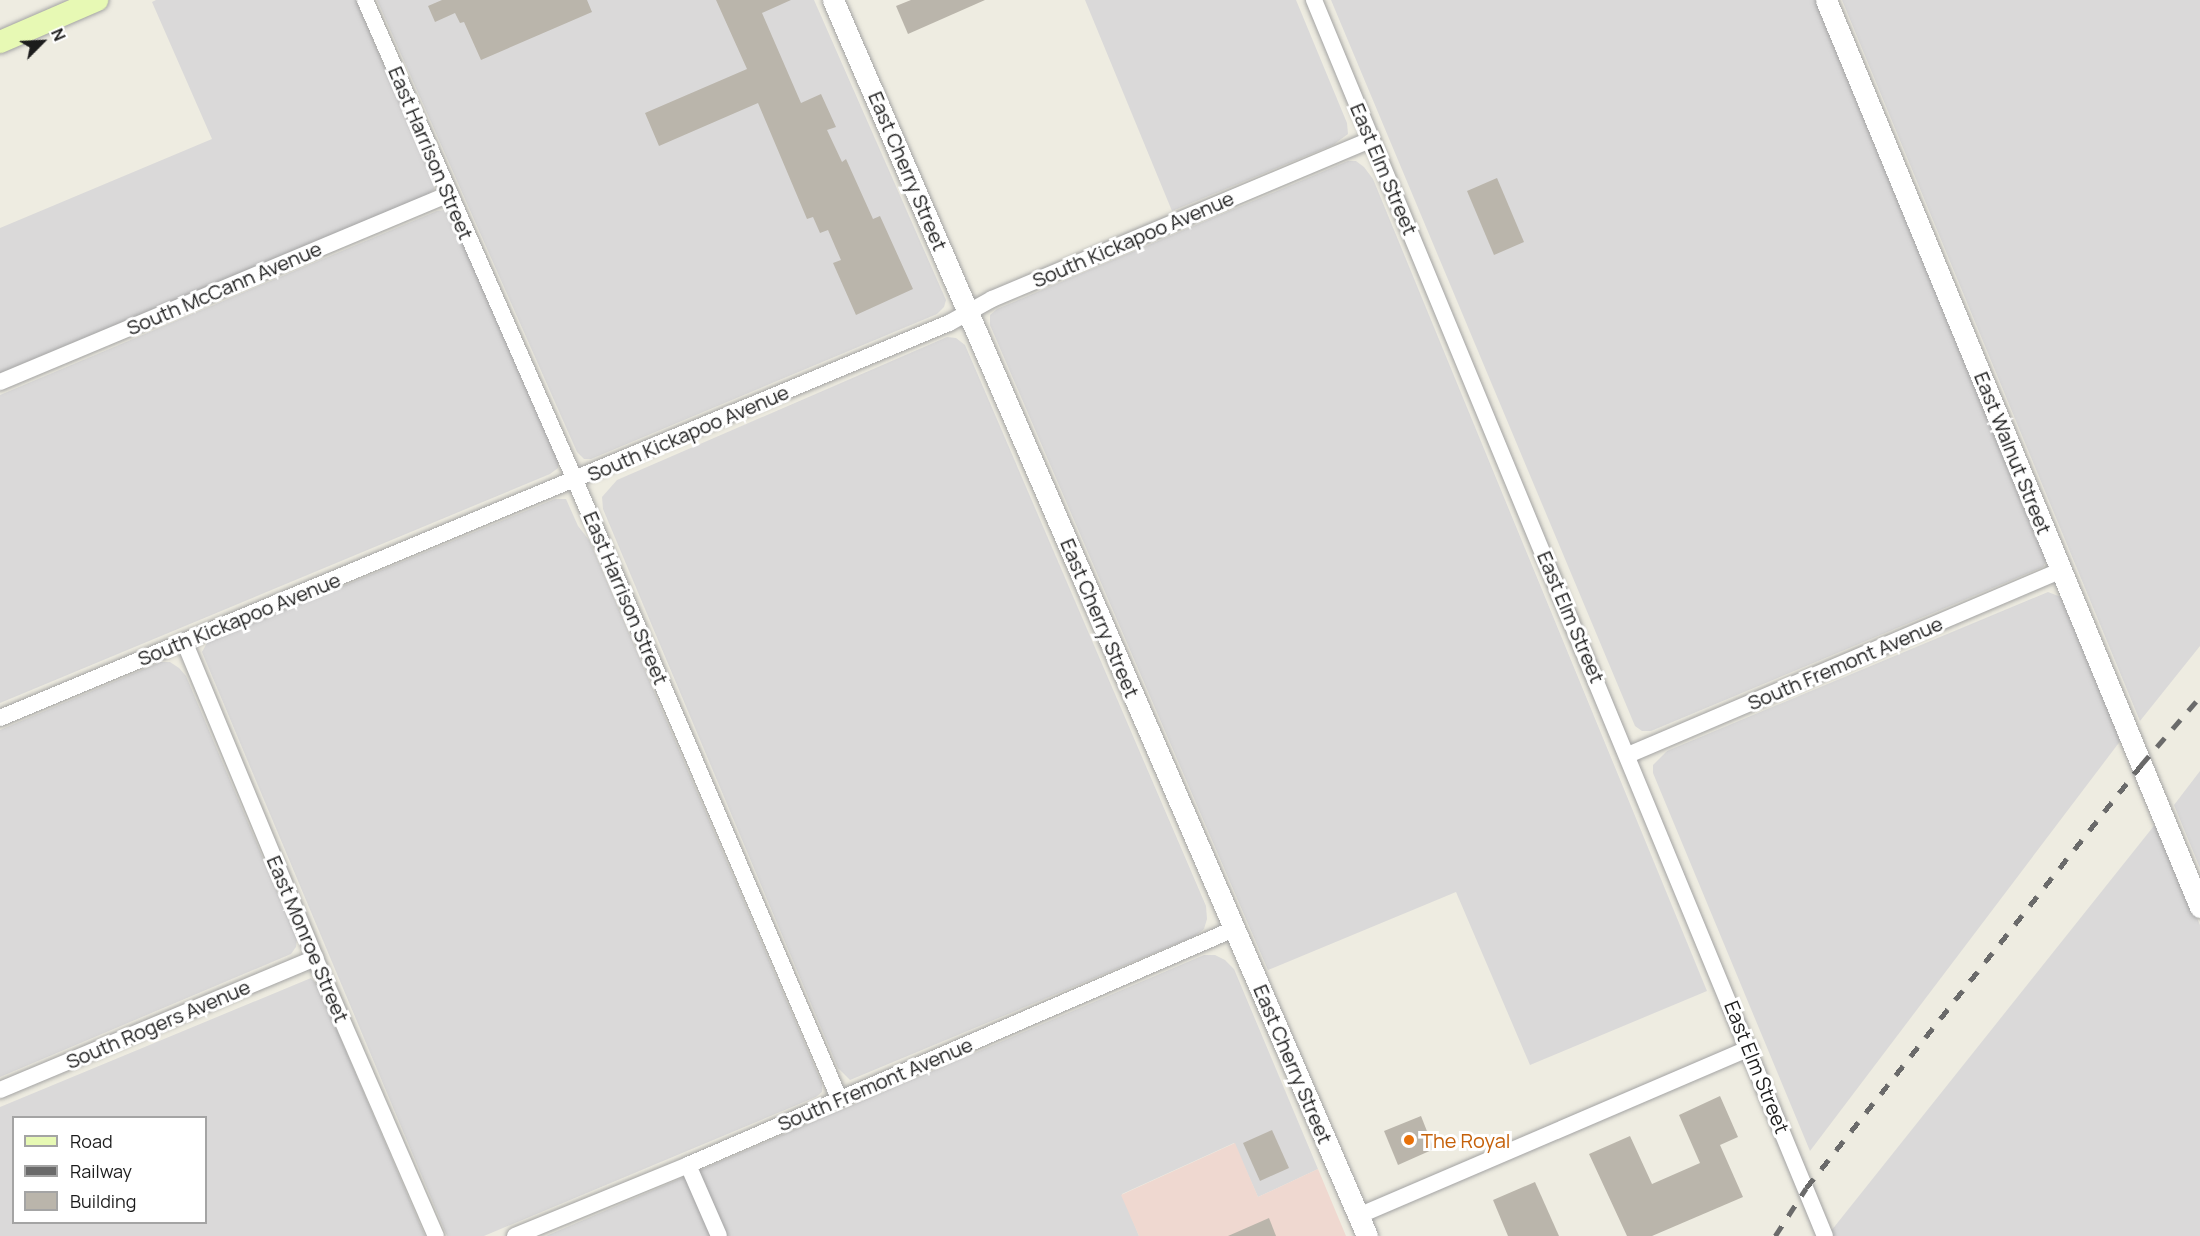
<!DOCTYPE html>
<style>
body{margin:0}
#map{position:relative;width:2200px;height:1236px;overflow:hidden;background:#eeece1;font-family:Manrope,sans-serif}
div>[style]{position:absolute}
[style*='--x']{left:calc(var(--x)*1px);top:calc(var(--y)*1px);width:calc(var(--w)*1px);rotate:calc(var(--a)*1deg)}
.residential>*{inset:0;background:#dad9d9}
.commercial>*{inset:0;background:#efd8d0}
.building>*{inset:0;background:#bab5ab}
.roads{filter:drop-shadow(0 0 2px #a3a3a3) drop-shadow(0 0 2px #a3a3a3)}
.minor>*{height:16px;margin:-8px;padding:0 8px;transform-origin:8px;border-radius:8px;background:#fff}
.tertiary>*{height:21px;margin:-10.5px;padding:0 10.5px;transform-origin:10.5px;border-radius:10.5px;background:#fff}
.secondary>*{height:22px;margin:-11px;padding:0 11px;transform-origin:11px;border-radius:11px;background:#e7f9b4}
.rail>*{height:4.5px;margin-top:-2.25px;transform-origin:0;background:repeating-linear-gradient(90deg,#6a6a6a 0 12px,transparent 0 24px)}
.dots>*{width:16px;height:16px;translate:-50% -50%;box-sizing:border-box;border:3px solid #fff;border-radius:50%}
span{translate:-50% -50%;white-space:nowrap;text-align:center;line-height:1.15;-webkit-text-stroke:6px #fff;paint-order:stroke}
.street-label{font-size:20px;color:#1c1c1c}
.food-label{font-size:20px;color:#c56008}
.left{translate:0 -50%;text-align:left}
.legend{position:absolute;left:12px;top:1116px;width:195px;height:108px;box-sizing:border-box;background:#fff;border:2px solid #a4a4a4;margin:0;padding:8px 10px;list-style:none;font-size:18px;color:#1c1c1c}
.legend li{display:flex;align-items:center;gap:12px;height:30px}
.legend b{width:30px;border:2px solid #a4a4a4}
.north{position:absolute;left:12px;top:12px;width:60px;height:60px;-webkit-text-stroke:4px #fff;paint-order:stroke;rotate:66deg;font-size:16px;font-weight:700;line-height:24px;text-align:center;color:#1c1c1c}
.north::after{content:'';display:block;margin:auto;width:21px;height:27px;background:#1c1c1c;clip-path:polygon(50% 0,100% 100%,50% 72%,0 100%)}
</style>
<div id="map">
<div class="residential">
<i style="clip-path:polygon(156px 0,356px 0,435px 183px,434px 189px,429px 194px,0 373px,0 228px,212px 139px,152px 2px)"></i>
<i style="clip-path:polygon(377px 0,814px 0,946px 300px,944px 307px,937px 314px,591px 459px,584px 459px,577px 452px)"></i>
<i style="clip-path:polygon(1085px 0,1296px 0,1347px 123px,1348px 134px,1333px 145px,1172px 211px)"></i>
<i style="clip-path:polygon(1331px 0,1816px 0,2047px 560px,2043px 567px,1651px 731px,1642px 731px,1635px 726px)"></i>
<i style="clip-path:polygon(1842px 0,2200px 0,2200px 646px,2140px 721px)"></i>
<i style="clip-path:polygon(1348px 161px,1356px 161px,1364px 167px,1373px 179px,1707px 991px,1530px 1065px,1456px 892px,1268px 970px,990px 325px,990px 315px,997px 309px)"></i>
<i style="clip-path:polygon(445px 210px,452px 218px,558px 459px,558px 468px,550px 474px,0 703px,0 395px,437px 211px)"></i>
<i style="clip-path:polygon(947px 337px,956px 338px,965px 345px,1206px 906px,1207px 919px,1204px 929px,1195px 936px,850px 1080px,838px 1068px,603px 509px,602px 497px,617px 480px)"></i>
<i style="clip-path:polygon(555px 499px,566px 499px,578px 526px,589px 540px,822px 1084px,822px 1092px,816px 1097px,484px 1236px,447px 1236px,202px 652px,207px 643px,217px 638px)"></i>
<i style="clip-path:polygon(2048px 592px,2061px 597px,2121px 740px,1810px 1151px,1653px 773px,1653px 765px,1667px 751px)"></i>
<i style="clip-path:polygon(161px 662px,170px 662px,179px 668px,186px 676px,297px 939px,296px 947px,291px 954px,0 1077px,0 730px)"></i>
<i style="clip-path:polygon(2200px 771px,2200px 868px,2174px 805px)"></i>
<i style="clip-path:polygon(2157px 822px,2200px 925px,2200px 1236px,1827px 1236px)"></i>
<i style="clip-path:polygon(1204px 955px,1215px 955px,1225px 960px,1234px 969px,1318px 1169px,1258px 1197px,1234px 1143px,1122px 1194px,1139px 1236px,546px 1236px)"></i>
<i style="clip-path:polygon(evenodd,311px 978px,318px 986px,425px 1236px,0 1236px,0 1107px,311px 978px,14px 1118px,206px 1118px,206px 1222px,14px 1222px,14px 1118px)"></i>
</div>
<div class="commercial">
<i style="clip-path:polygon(1235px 1143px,1258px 1197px,1318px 1169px,1346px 1236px,1139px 1236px,1121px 1195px)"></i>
</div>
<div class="building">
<i style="clip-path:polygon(442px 0,587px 0,592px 12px,481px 60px,464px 22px,460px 23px,455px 13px,435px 22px,428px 6px)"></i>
<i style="clip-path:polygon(716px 0,791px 0,762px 13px,801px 103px,821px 94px,836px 127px,827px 130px,842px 162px,846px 159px,873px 219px,880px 216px,913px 289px,856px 315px,833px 263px,841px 260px,828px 230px,820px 233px,813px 217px,807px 219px,758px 103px,659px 146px,645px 113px,747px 69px)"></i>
<i style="clip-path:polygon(911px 0,985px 0,908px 34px,896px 6px)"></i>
<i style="clip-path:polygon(1497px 178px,1524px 242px,1494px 255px,1467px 191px)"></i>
<i style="clip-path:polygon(1720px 1096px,1738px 1137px,1720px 1145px,1743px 1197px,1652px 1236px,1627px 1236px,1589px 1154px,1630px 1136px,1652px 1184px,1700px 1163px,1679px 1115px)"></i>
<i style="clip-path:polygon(1421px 1116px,1434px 1149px,1398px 1165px,1384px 1131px)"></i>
<i style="clip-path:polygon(1272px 1130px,1289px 1168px,1260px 1181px,1243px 1143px)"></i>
<i style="clip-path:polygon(1535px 1182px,1559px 1236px,1508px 1236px,1493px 1200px)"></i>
<i style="clip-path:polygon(1269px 1218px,1276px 1236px,1228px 1236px)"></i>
</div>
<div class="roads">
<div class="minor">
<i style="--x:365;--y:0;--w:524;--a:66.37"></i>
<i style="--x:575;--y:480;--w:672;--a:66.87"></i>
<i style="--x:1314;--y:0;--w:1337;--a:67.54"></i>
<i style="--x:0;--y:382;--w:487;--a:-22.7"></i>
<i style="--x:184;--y:641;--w:343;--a:67.5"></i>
<i style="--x:315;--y:958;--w:303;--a:66.5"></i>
<i style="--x:0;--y:718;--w:1028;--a:-22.6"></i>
<i style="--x:949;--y:323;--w:49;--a:-29.2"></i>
<i style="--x:992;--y:299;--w:412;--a:-22.8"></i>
<i style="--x:1628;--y:755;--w:471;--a:-23.1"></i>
<i style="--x:0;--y:1090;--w:342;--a:-22.7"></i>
<i style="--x:688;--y:1165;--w:77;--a:66.4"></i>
<i style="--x:1358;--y:1216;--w:426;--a:-23.2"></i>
<i style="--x:515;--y:1236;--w:187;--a:-22.3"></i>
<i style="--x:688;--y:1165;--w:595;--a:-23.38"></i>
</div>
<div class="tertiary">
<i style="--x:833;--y:0;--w:1346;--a:66.63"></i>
<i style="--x:1826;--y:0;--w:981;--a:67.59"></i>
</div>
<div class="secondary">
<i style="--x:0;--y:42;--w:106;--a:-23.4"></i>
</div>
</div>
<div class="rail">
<i style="--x:1775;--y:1236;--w:57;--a:-57.1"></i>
<i style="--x:1806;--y:1188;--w:540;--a:-51.62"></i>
<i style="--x:2141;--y:765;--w:90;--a:-49.1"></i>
</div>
<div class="dots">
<i style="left:1409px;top:1140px;background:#e8710a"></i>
</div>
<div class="street-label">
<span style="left:431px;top:153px;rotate:67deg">East Harrison Street</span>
<span style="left:1384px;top:169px;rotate:67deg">East Elm Street</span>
<span style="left:908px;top:171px;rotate:67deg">East Cherry Street</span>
<span style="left:1133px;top:239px;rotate:-23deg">South Kickapoo Avenue</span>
<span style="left:224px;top:288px;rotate:-23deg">South McCann Avenue</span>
<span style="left:688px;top:433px;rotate:-23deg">South Kickapoo Avenue</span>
<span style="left:2013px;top:453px;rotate:68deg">East Walnut Street</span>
<span style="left:626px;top:598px;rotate:67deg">East Harrison Street</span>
<span style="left:1571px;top:617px;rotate:67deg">East Elm Street</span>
<span style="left:1100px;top:618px;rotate:67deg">East Cherry Street</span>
<span style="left:239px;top:619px;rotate:-22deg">South Kickapoo Avenue</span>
<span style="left:1845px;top:663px;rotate:-23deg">South Fremont Avenue</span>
<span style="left:308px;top:939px;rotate:67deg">East Monroe Street</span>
<span style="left:158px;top:1024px;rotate:-23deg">South Rogers Avenue</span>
<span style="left:1293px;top:1064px;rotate:67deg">East Cherry Street</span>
<span style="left:1757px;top:1067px;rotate:68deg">East Elm Street</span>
<span style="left:875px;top:1084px;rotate:-23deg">South Fremont Avenue</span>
</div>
<div class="food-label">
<span class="left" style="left:1421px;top:1140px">The Royal</span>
</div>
<ul class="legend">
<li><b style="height:8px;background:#e7f9b4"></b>Road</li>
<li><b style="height:8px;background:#6a6a6a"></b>Railway</li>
<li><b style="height:16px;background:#bab5ab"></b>Building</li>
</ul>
<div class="north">N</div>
</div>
